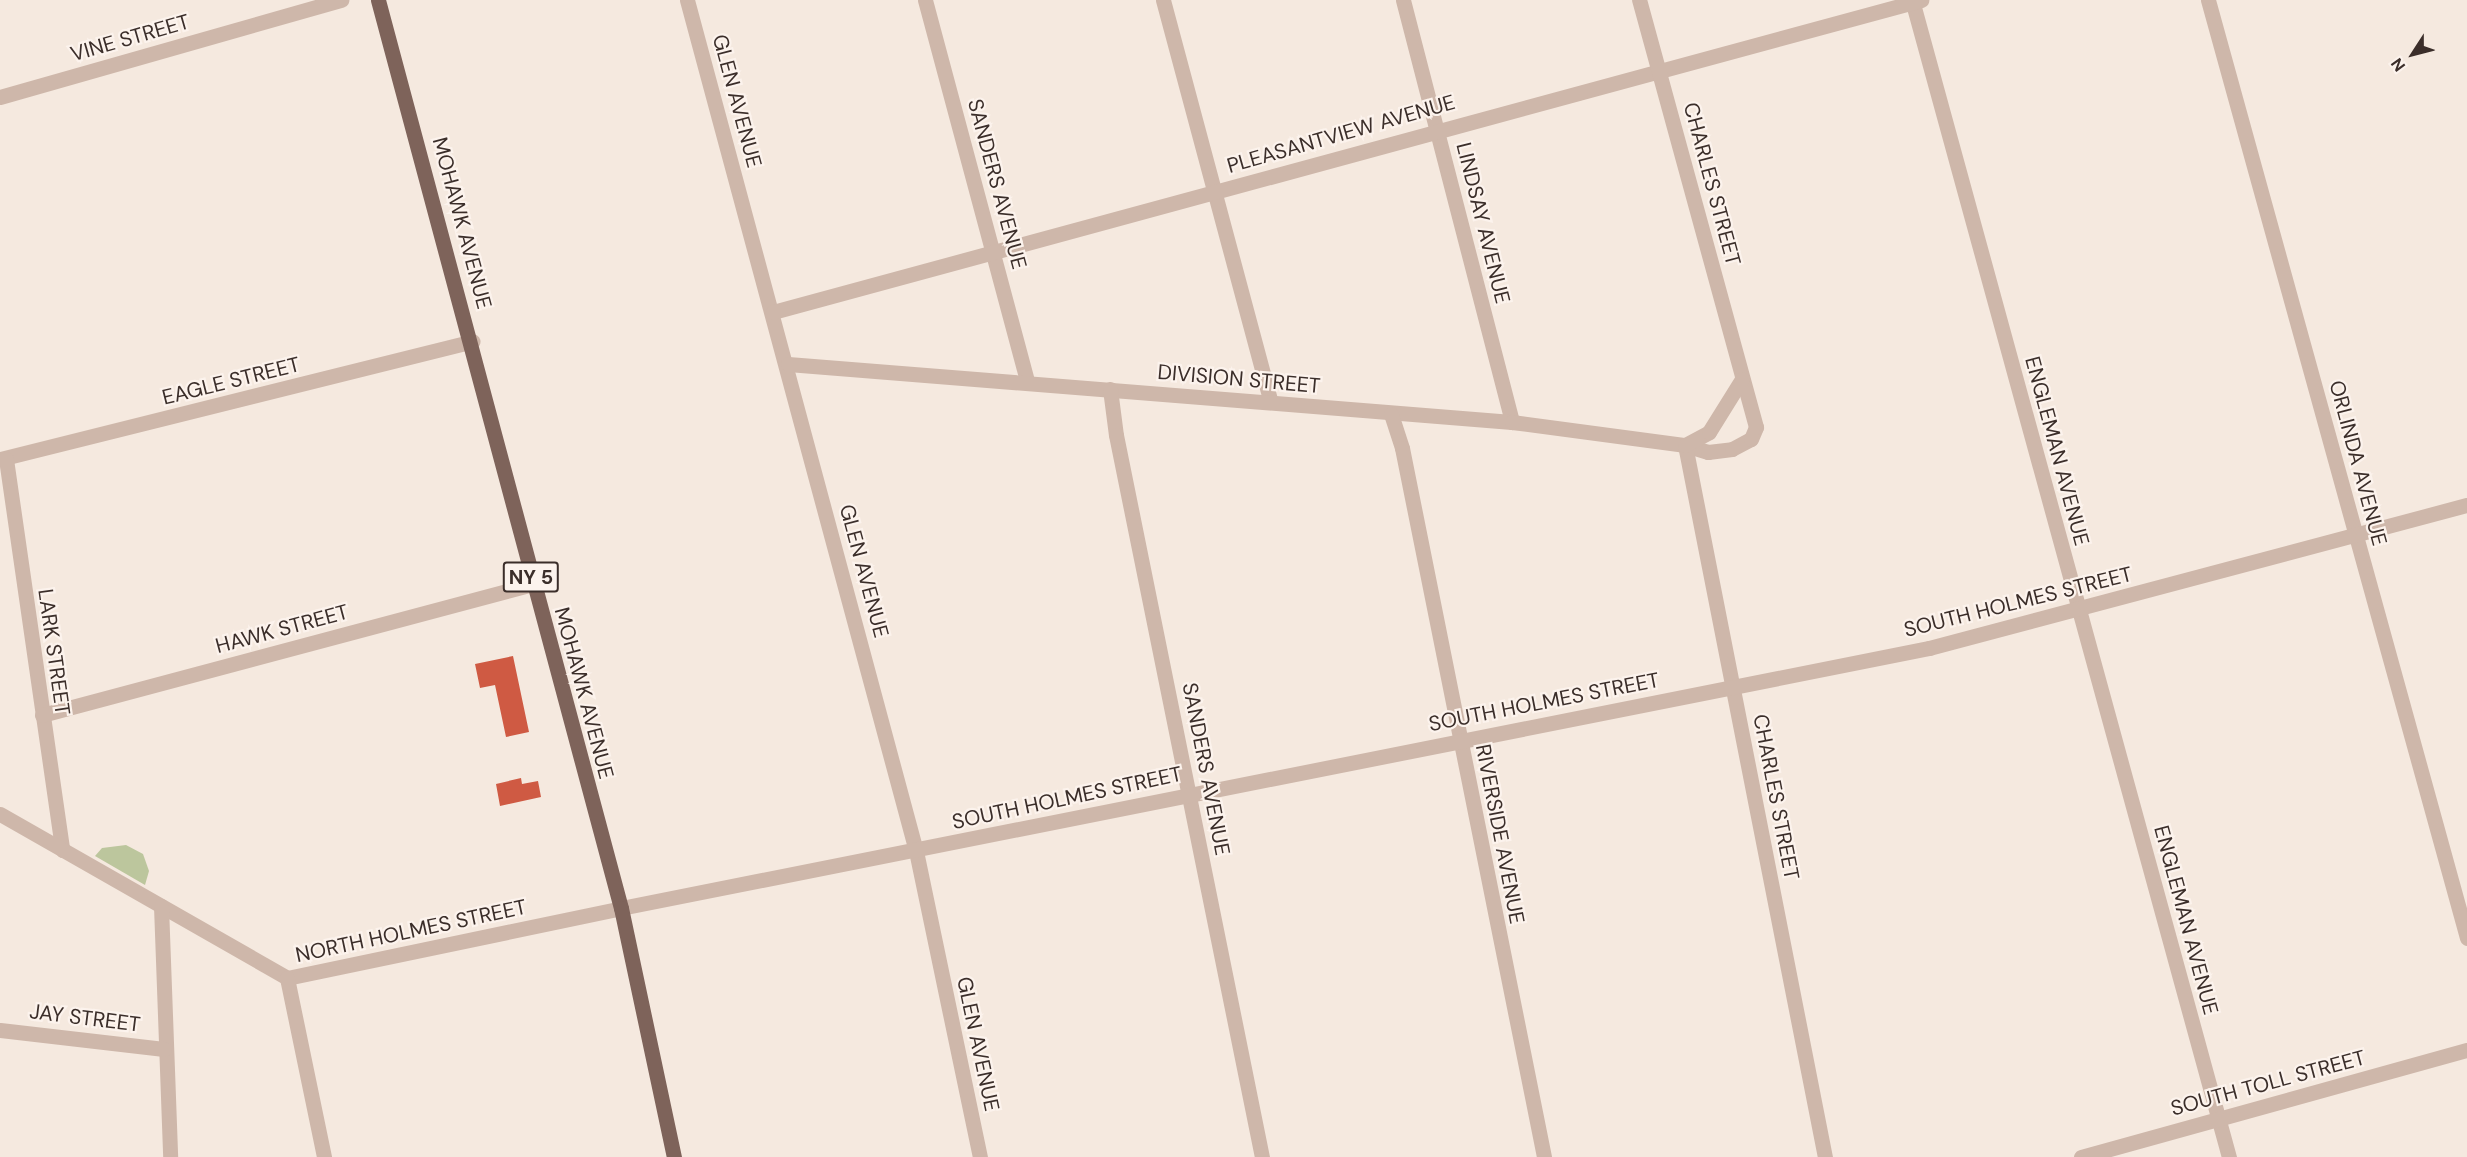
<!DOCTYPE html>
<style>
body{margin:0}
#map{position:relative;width:2467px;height:1157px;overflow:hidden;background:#f5e9df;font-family:"DM Sans",sans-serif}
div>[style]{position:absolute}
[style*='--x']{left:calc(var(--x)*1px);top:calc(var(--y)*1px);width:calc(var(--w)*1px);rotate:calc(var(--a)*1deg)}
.green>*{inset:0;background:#bcc69d}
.building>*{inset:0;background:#cf5a43}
.street>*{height:15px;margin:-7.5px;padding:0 7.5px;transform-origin:7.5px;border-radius:7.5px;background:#ceb7aa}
.primary>*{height:15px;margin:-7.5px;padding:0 7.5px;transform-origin:7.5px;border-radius:7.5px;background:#7e635a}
span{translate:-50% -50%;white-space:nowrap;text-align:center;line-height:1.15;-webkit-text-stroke:4.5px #fcf3ed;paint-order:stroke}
.shield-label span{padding:2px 4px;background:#fcf3ed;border:2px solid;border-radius:4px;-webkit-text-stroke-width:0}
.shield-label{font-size:20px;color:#3b2e2a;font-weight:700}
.street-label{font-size:21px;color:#3b2e2a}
.north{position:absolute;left:2383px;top:24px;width:60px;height:60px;-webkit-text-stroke:4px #fcf3ed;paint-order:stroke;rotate:234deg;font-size:16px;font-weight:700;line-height:24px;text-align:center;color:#3b2e2a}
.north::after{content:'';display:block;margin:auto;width:21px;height:27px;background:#3b2e2a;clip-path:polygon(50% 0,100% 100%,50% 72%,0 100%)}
</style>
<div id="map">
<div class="green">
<i style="clip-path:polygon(126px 845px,143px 854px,149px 871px,145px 885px,95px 856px,102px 848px)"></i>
</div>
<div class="building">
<i style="clip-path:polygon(513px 656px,529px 732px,506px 737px,495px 685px,480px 688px,475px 664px)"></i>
<i style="clip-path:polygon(521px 778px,522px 784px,538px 781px,541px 797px,500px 806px,496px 784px)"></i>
</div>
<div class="street">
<i style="--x:687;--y:0;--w:881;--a:74.94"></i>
<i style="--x:916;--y:851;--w:313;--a:78.2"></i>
<i style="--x:925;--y:0;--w:393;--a:75"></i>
<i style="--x:1163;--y:0;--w:416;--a:75"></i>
<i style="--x:1403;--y:0;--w:436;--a:75.5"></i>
<i style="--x:1912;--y:0;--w:1200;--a:74.68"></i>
<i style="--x:2208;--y:0;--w:973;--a:74.56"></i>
<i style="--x:0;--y:97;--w:355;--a:-15.9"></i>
<i style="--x:773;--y:312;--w:1190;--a:-15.2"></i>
<i style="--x:788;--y:364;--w:726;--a:4.58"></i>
<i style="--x:1512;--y:422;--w:175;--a:7.6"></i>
<i style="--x:1685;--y:445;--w:24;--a:17"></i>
<i style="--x:1708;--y:452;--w:24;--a:-7"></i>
<i style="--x:1732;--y:449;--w:21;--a:-28"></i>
<i style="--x:1751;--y:439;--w:13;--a:-67"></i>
<i style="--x:1756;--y:427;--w:443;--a:-105.3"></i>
<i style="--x:1110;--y:389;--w:46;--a:82.6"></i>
<i style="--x:1116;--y:435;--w:737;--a:78.57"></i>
<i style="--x:1391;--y:414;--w:36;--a:72"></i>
<i style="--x:1402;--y:448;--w:723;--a:78.67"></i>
<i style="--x:1685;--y:445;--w:726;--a:78.88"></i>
<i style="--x:1685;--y:445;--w:27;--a:-28"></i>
<i style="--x:1709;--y:432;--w:62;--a:-58.1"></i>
<i style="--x:0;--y:459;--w:487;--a:-14"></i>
<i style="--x:6;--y:459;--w:395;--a:81.8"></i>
<i style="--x:42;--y:715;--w:508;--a:-14.94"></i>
<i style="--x:0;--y:814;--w:331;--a:29.7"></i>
<i style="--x:287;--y:978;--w:341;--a:-11.8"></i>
<i style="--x:621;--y:908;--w:1334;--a:-11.24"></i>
<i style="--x:1929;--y:648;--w:557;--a:-14.89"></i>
<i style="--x:161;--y:906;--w:251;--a:87.9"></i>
<i style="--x:287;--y:978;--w:183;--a:78.3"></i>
<i style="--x:0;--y:1030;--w:165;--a:6.6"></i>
<i style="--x:2081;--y:1157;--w:401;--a:-15.5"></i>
</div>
<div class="primary">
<i style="--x:378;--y:0;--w:940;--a:75.02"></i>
<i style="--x:621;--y:908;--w:255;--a:78"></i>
</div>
<div class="shield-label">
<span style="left:531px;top:577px">NY 5</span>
</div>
<div class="street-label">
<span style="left:130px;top:38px;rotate:-16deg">VINE STREET</span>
<span style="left:737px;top:101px;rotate:75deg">GLEN AVENUE</span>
<span style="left:1341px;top:134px;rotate:-16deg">PLEASANTVIEW AVENUE</span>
<span style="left:997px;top:184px;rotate:75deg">SANDERS AVENUE</span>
<span style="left:1712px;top:184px;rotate:75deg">CHARLES STREET</span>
<span style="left:462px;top:223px;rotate:75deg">MOHAWK AVENUE</span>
<span style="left:1483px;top:223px;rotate:76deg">LINDSAY AVENUE</span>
<span style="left:1239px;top:379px;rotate:5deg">DIVISION STREET</span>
<span style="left:231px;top:381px;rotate:-14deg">EAGLE STREET</span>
<span style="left:2057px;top:451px;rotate:75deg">ENGLEMAN AVENUE</span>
<span style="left:2358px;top:463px;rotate:75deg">ORLINDA AVENUE</span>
<span style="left:864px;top:571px;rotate:75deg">GLEN AVENUE</span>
<span style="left:2018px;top:602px;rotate:-14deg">SOUTH HOLMES STREET</span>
<span style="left:282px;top:629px;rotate:-15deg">HAWK STREET</span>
<span style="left:54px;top:652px;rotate:82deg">LARK STREET</span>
<span style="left:584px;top:693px;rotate:75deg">MOHAWK AVENUE</span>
<span style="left:1544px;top:702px;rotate:-11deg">SOUTH HOLMES STREET</span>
<span style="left:1206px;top:769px;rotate:79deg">SANDERS AVENUE</span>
<span style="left:1776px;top:797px;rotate:79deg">CHARLES STREET</span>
<span style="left:1067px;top:798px;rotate:-12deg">SOUTH HOLMES STREET</span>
<span style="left:1500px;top:834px;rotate:79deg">RIVERSIDE AVENUE</span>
<span style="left:2186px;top:920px;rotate:75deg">ENGLEMAN AVENUE</span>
<span style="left:411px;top:931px;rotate:-12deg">NORTH HOLMES STREET</span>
<span style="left:85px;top:1018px;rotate:7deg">JAY STREET</span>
<span style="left:978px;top:1044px;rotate:78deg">GLEN AVENUE</span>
<span style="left:2268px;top:1083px;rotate:-15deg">SOUTH TOLL STREET</span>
</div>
<div class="north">N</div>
</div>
